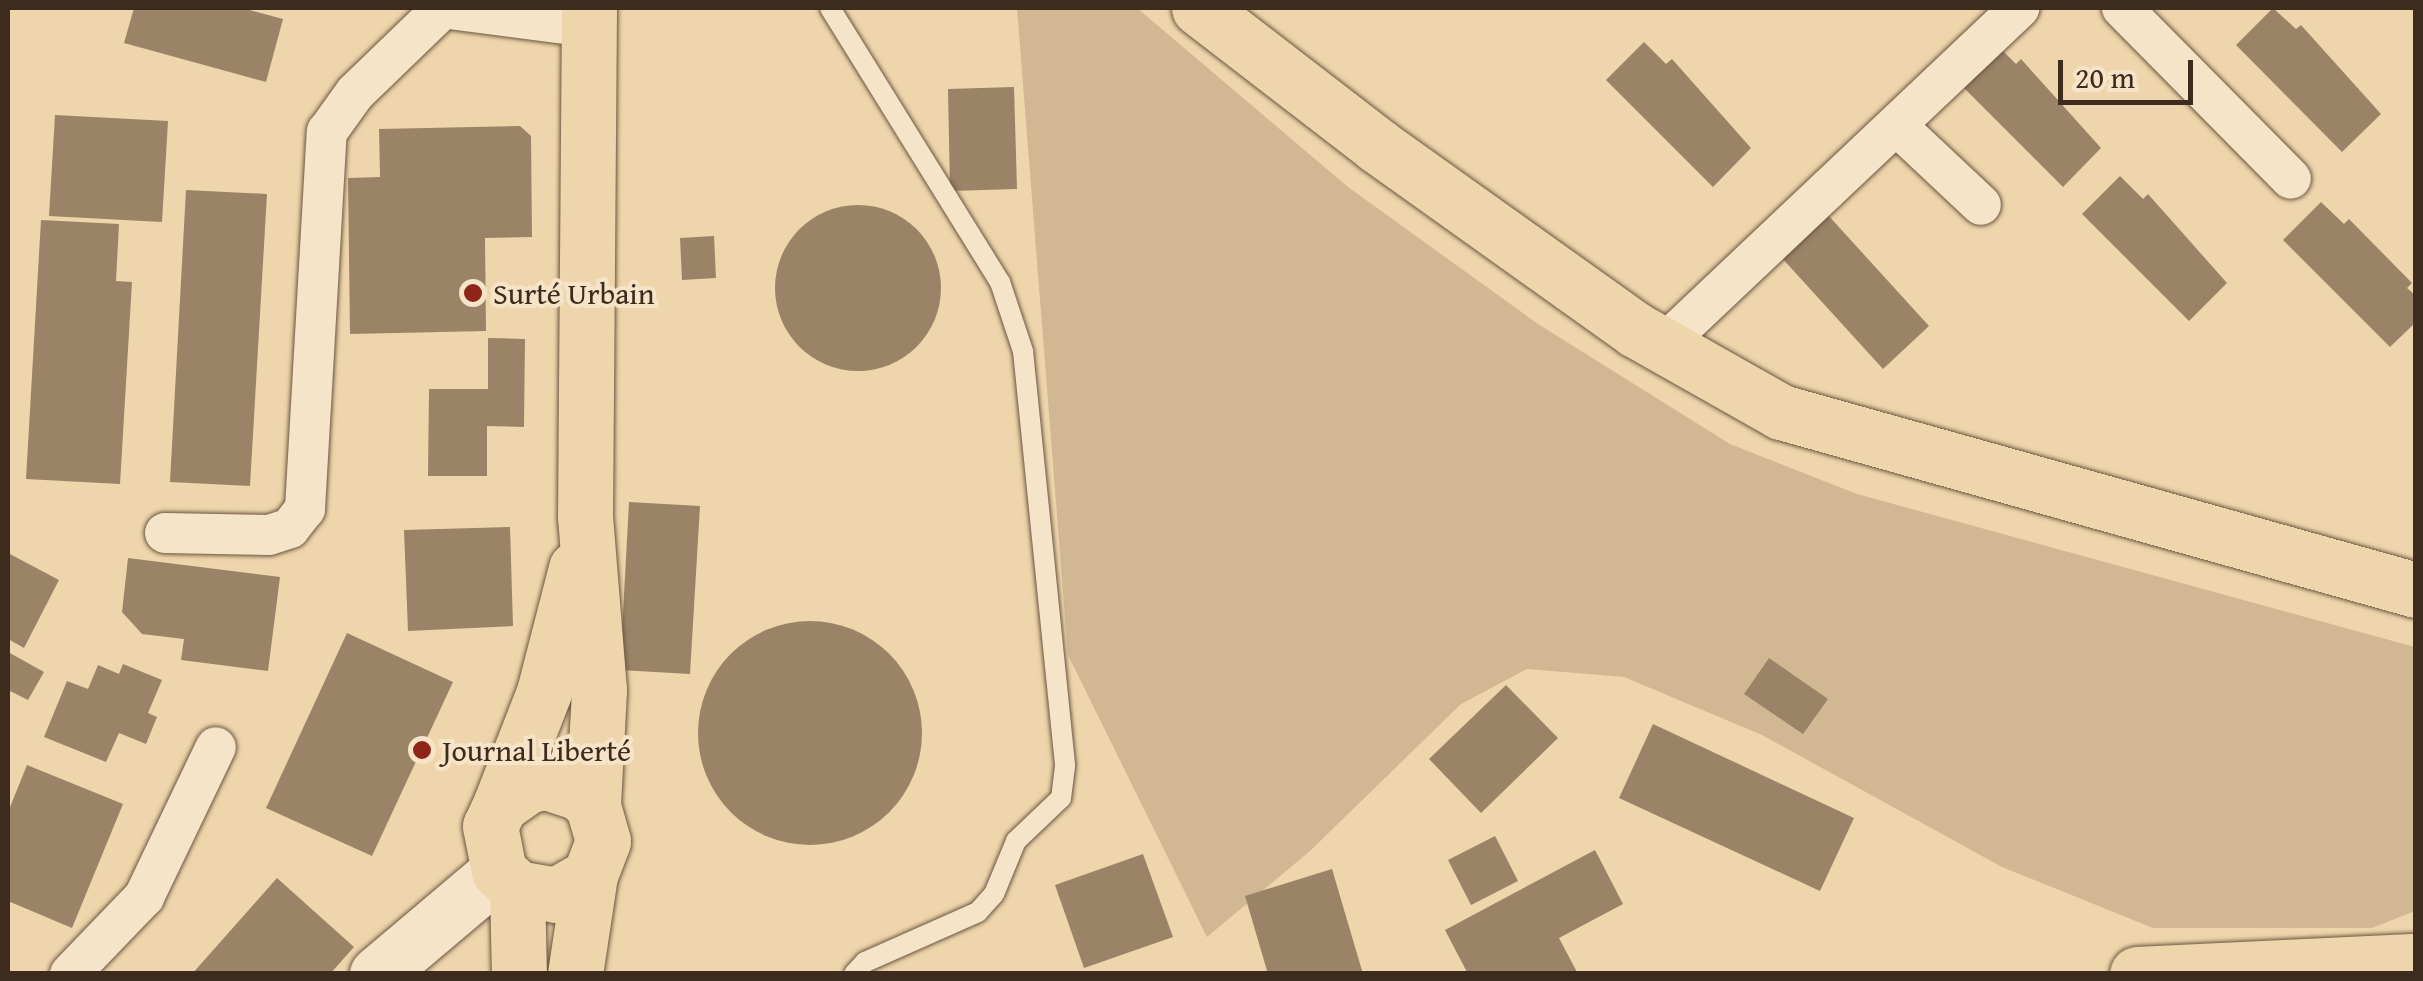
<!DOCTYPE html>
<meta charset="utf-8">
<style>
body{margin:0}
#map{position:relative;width:2423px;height:981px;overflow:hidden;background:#efd5ab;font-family:"Gentium Book Plus",serif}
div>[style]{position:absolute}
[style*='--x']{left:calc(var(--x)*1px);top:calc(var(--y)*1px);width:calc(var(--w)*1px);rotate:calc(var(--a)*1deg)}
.green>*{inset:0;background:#d1b893}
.building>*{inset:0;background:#9a8367}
.round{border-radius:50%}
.roads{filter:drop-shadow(0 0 2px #6a5641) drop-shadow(0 0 2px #6a5641)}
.service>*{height:20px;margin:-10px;padding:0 10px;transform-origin:10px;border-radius:10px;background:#f5e4c8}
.minor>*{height:40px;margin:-20px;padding:0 20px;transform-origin:20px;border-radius:20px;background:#f5e4c8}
.secondary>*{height:55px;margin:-27.5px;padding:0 27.5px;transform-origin:27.5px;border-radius:27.5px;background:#f5e4c8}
.primary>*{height:55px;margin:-27.5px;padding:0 27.5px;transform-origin:27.5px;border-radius:27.5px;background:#efd5ab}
.dots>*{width:28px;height:28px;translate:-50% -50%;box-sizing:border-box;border:5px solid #f5e4c8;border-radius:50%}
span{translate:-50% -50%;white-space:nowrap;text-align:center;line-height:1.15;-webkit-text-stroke:8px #f5e4c8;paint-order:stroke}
.poi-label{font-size:30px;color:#3d2b1e}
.left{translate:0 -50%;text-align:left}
.frame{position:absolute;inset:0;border:10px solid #3d2b1e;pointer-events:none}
.scale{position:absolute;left:2058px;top:60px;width:135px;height:45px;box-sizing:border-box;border:5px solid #3d2b1e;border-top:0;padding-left:12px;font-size:30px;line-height:35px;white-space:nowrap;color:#3d2b1e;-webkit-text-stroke:8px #f5e4c8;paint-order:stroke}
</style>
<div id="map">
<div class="green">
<i style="clip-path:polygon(1017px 8px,1137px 8px,1348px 187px,1538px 324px,1730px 444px,1857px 494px,2415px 647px,2415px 911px,2372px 928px,2153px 928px,2002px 867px,1762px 735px,1624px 677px,1527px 669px,1461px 704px,1310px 851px,1207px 937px,1068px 655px)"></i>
</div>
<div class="building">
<i style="clip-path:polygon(134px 8px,242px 8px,283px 19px,266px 82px,124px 43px)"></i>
<i style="clip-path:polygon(2273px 8px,2296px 29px,2301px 25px,2381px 114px,2342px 152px,2236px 45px)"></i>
<i style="clip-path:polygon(1644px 42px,1666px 64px,1672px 59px,1751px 148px,1713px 187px,1606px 80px)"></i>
<i style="clip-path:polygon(1994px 42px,2016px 64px,2021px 59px,2101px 148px,2063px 187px,1956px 80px)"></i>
<i style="clip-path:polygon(1014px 87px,1017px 189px,950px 191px,948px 89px)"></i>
<i style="clip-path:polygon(55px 115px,168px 121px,162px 222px,49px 216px)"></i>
<i style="clip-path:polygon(520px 126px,531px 136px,532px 237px,485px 238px,486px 331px,350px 334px,348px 178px,380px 177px,379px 129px)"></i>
<i style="clip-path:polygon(2120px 176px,2143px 199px,2148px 194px,2227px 283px,2189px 321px,2082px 214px)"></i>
<i style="clip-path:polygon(186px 190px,267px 194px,250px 486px,170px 482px)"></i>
<i style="clip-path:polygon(2321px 202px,2344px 224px,2349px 219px,2412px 283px,2407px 288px,2416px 296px,2416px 322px,2390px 347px,2283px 240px)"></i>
<i class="round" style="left:775px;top:205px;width:166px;height:166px"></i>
<i style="clip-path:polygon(1827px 214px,1929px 326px,1883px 369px,1781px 257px)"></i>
<i style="clip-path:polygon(41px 220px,119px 224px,116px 281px,132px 282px,120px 484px,26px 479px)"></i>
<i style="clip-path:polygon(714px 236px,716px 278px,682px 280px,680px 238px)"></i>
<i style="clip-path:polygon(488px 338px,525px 339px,524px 427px,487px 426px,487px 476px,428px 476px,429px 389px,488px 389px)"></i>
<i style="clip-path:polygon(629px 502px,700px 506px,690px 674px,620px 670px)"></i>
<i style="clip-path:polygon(510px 527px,513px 626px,408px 631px,404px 530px)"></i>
<i style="clip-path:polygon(8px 553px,59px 580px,24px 648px,8px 639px)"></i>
<i style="clip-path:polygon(128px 558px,280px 577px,268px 671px,181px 660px,184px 639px,142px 634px,122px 612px)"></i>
<i class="round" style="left:698px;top:621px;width:224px;height:224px"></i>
<i style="clip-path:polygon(347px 633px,453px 682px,372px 856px,266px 808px)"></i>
<i style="clip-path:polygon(8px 652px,44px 672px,28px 700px,10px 691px,8px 696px)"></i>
<i style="clip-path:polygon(1769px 658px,1828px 699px,1803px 734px,1744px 694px)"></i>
<i style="clip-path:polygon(123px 664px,162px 680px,148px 713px,157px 717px,146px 744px,119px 733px,106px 762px,44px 737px,67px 681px,88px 689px,98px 665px,119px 674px)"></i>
<i style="clip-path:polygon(1506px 685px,1558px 738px,1481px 813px,1429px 759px)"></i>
<i style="clip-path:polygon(1653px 724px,1854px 818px,1820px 891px,1619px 798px)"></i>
<i style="clip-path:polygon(27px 765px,123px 804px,72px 928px,8px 901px,8px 812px)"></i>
<i style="clip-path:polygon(1495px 836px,1518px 881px,1471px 905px,1448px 860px)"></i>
<i style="clip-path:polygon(1595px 850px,1623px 904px,1559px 938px,1578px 974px,1468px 974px,1445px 930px)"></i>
<i style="clip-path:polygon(1143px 854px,1173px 937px,1084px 968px,1055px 885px)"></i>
<i style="clip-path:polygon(1332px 869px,1363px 974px,1268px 974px,1245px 896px)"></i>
<i style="clip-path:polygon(277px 878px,354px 947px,330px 974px,192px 974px)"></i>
</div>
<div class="roads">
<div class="service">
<i style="--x:830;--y:8;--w:322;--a:58.2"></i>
<i style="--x:1000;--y:282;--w:73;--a:71.6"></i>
<i style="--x:1023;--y:351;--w:417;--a:84.2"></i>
<i style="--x:1065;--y:766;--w:32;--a:97"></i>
<i style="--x:1061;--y:798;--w:62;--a:136.3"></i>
<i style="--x:1016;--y:841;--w:57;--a:112.5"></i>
<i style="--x:994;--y:894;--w:24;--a:132"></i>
<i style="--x:978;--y:912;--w:124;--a:156.1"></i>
<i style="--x:865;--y:962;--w:16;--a:133"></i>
</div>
<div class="minor">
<i style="--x:442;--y:8;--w:148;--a:7.4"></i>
<i style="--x:2122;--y:8;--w:240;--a:45.3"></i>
<i style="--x:1897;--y:126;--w:115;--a:43.2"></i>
<i style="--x:1662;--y:346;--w:492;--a:-43.4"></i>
<i style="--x:165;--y:533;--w:104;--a:1.1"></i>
<i style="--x:269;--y:535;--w:22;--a:-18"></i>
<i style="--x:290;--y:528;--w:24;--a:-52"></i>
<i style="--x:305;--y:509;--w:378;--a:-86.7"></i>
<i style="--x:327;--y:132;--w:48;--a:-54.3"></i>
<i style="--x:355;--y:93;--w:122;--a:-44"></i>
<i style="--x:70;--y:974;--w:107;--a:-46.1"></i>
<i style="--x:144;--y:897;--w:166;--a:-64.4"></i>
</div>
<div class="secondary">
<i style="--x:377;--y:974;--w:160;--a:-40.2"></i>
</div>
<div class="primary">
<i style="--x:589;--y:8;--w:508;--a:90.45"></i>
<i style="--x:585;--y:516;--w:175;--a:85.4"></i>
<i style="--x:599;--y:690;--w:116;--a:93"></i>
<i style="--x:1199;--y:8;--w:226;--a:37.6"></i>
<i style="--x:1378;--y:146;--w:317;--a:35.5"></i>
<i style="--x:1636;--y:330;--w:167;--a:29.5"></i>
<i style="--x:1781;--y:412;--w:659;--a:15.66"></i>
<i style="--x:500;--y:805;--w:121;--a:-68.7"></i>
<i style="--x:544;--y:692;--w:128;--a:-75.5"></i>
<i style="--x:517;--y:888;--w:40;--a:10"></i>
<i style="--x:556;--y:895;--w:39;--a:-30"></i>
<i style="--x:590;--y:875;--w:36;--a:-69"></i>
<i style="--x:603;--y:841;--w:36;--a:-106"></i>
<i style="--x:593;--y:806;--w:18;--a:-135"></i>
<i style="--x:580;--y:793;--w:35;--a:-162"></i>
<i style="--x:547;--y:782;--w:18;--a:171"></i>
<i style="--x:529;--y:785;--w:35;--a:145"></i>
<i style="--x:500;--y:805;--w:23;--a:115"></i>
<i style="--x:490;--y:826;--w:46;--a:78.7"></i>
<i style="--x:499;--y:871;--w:25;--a:43"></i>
<i style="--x:517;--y:888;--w:86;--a:88.7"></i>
<i style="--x:575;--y:974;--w:100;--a:-81.4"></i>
<i style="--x:2137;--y:974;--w:279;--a:-2.7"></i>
</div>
</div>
<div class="dots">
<i style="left:473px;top:293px;background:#8f2418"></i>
<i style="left:422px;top:750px;background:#8f2418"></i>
</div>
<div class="poi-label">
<span class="left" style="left:493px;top:293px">Surté Urbain</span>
<span class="left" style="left:442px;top:750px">Journal Liberté</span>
</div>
<div class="frame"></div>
<div class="scale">20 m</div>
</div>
